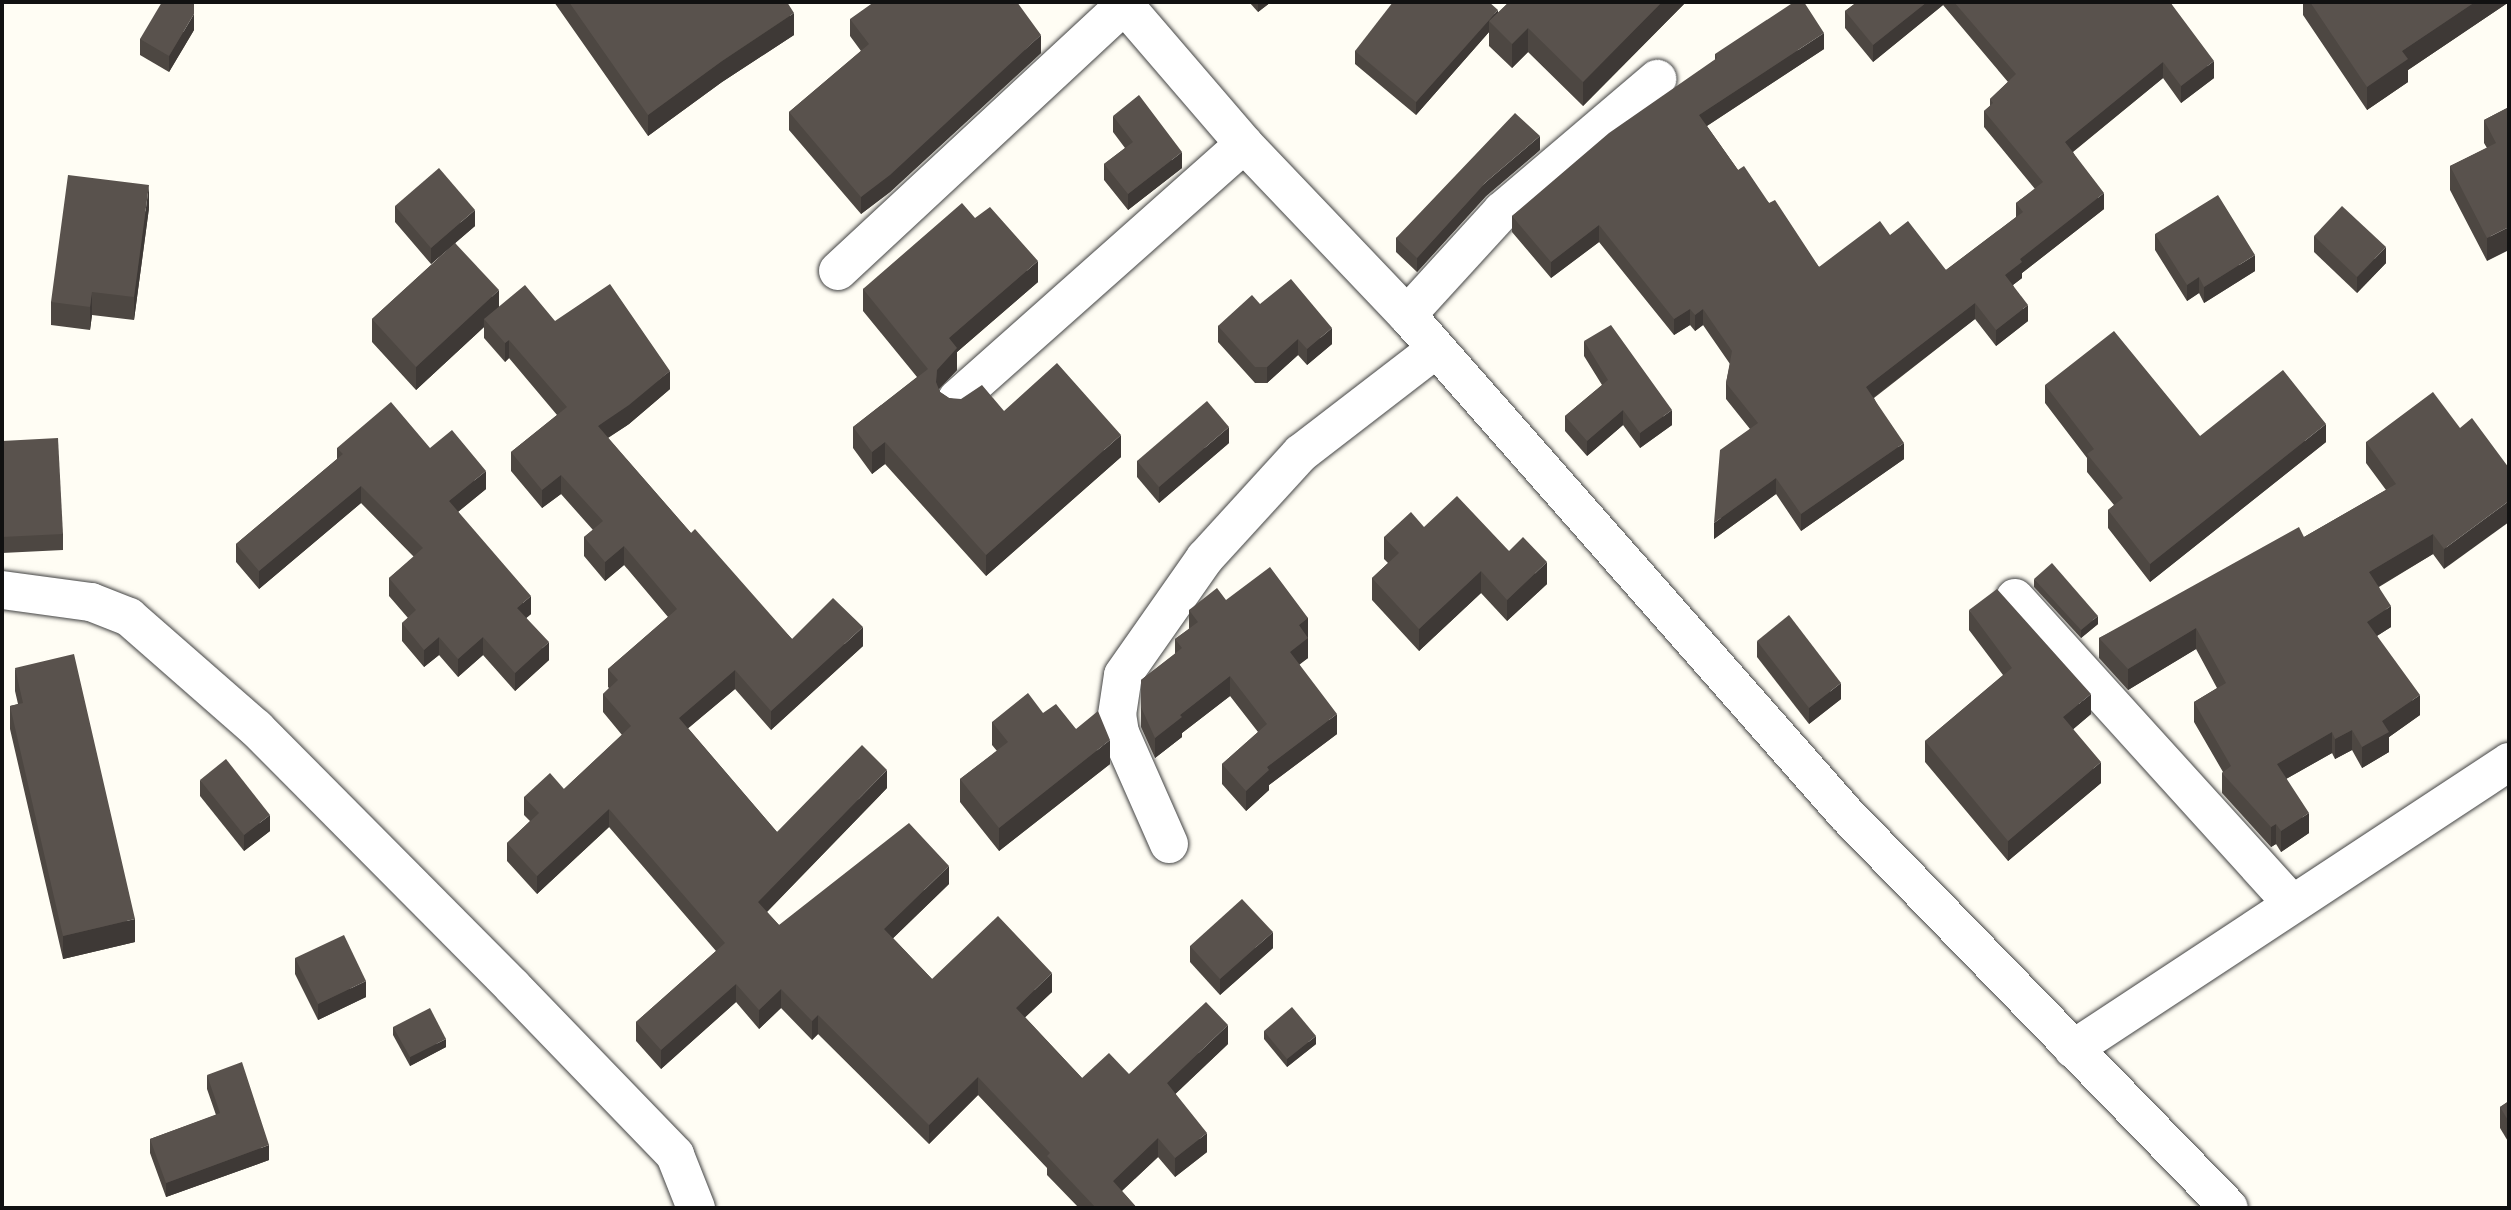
<!DOCTYPE html>
<style>
body{margin:0}
#map{position:relative;width:2511px;height:1210px;overflow:hidden;background:#fffdf4;font-family:Georgia,serif}
div>[style]{position:absolute}
[style*='--x']{left:calc(var(--x)*1px);top:calc(var(--y)*1px);width:calc(var(--w)*1px);rotate:calc(var(--a)*1deg)}
.roads{filter:drop-shadow(0 0 2px #444) drop-shadow(0 0 2px #444)}
.minor>*{height:38px;margin:-19px;padding:0 19px;transform-origin:19px;border-radius:19px;background:#fff}
.wall>*{inset:0;background:#4d4742}
.shaded-wall>*{inset:0;background:#3e3936}
.building>*{inset:0;background:#59524d}
span{translate:-50% -50%;white-space:nowrap;text-align:center;line-height:1.15;-webkit-text-stroke:7px #fff;paint-order:stroke}
.frame{position:absolute;inset:0;border:4px solid #111;pointer-events:none}
</style>
<div id="map">
<div class="roads">
<div class="minor">
<i style="--x:1122;--y:2;--w:187;--a:49.3"></i>
<i style="--x:1244;--y:144;--w:236;--a:46.4"></i>
<i style="--x:1407;--y:315;--w:665;--a:48.66"></i>
<i style="--x:1846;--y:814;--w:549;--a:45.81"></i>
<i style="--x:838;--y:271;--w:391;--a:-42.9"></i>
<i style="--x:1407;--y:315;--w:141;--a:-47.6"></i>
<i style="--x:1502;--y:211;--w:204;--a:-40.4"></i>
<i style="--x:957;--y:399;--w:384;--a:-41.6"></i>
<i style="--x:2;--y:590;--w:90;--a:7.7"></i>
<i style="--x:91;--y:602;--w:41;--a:21.5"></i>
<i style="--x:129;--y:617;--w:169;--a:41.2"></i>
<i style="--x:256;--y:728;--w:363;--a:45.2"></i>
<i style="--x:512;--y:986;--w:235;--a:46"></i>
<i style="--x:675;--y:1155;--w:57;--a:68.4"></i>
<i style="--x:2015;--y:598;--w:412;--a:47.8"></i>
<i style="--x:1169;--y:844;--w:121;--a:-113.8"></i>
<i style="--x:1120;--y:733;--w:18;--a:-99"></i>
<i style="--x:1117;--y:715;--w:40;--a:-81.5"></i>
<i style="--x:1123;--y:675;--w:143;--a:-55"></i>
<i style="--x:1205;--y:558;--w:142;--a:-47.6"></i>
<i style="--x:1301;--y:453;--w:170;--a:-37.6"></i>
<i style="--x:2073;--y:1049;--w:522;--a:-33.36"></i>
</div>
</div>
<div class="wall">
<i style="clip-path:polygon(554px 2px,787px 2px,794px 35px,722px 82px,648px 136px)"></i>
<i style="clip-path:polygon(1249px 2px,1271px 2px,1258px 12px)"></i>
<i style="clip-path:polygon(1509px 2px,1686px 2px,1583px 106px,1528px 52px,1512px 68px,1489px 46px,1489px 32px,1416px 115px,1355px 64px,1355px 51px,1498px 13px)"></i>
<i style="clip-path:polygon(1857px 2px,2170px 2px,2214px 78px,2181px 103px,2163px 78px,2073px 152px,2104px 209px,2022px 273px,2022px 278px,2013px 285px,2028px 321px,1996px 346px,1975px 319px,1874px 398px,1904px 459px,1801px 531px,1776px 494px,1714px 539px,1750px 429px,1726px 399px,1726px 383px,1730px 364px,1703px 325px,1695px 331px,1690px 325px,1674px 335px,1599px 242px,1551px 278px,1512px 232px,1512px 216px,1715px 60px,1715px 54px,1824px 49px,1707px 126px,1738px 170px,1769px 203px,1819px 267px,1890px 235px,1946px 270px,2016px 217px,2016px 203px,2035px 189px,1984px 127px,1984px 111px,1990px 106px,1990px 99px,2008px 82px,1943px 5px,1873px 62px,1845px 28px,1845px 11px)"></i>
<i style="clip-path:polygon(2303px 2px,2509px 2px,2408px 70px,2408px 82px,2367px 110px,2303px 15px)"></i>
<i style="clip-path:polygon(850px 19px,1041px 53px,890px 192px,861px 214px,789px 130px,789px 112px,861px 51px,850px 36px)"></i>
<i style="clip-path:polygon(194px 30px,169px 72px,140px 55px,140px 39px)"></i>
<i style="clip-path:polygon(2509px 107px,2487px 261px,2450px 190px,2450px 166px,2487px 148px,2484px 143px,2484px 120px)"></i>
<i style="clip-path:polygon(1113px 116px,1182px 168px,1128px 210px,1104px 180px,1104px 164px,1125px 148px,1113px 132px)"></i>
<i style="clip-path:polygon(1540px 150px,1486px 196px,1417px 272px,1396px 252px,1396px 238px)"></i>
<i style="clip-path:polygon(395px 206px,475px 226px,455px 243px,499px 307px,555px 321px,670px 389px,629px 424px,608px 438px,691px 533px,792px 639px,863px 646px,771px 730px,735px 689px,688px 728px,777px 832px,887px 788px,767px 912px,779px 925px,949px 884px,893px 938px,932px 979px,1052px 992px,1025px 1017px,1082px 1078px,1129px 1074px,1228px 1044px,1175px 1094px,1207px 1152px,1175px 1177px,1158px 1157px,1122px 1191px,1137px 1208px,1079px 1208px,1047px 1175px,1047px 1168px,978px 1095px,929px 1144px,818px 1034px,812px 1040px,781px 1008px,759px 1029px,736px 1002px,661px 1069px,636px 1041px,636px 1022px,716px 951px,609px 827px,537px 894px,507px 861px,507px 843px,530px 821px,524px 815px,524px 797px,564px 789px,622px 735px,603px 712px,603px 694px,609px 688px,608px 687px,608px 669px,668px 617px,624px 565px,605px 581px,584px 556px,584px 537px,593px 530px,561px 494px,542px 508px,511px 471px,511px 452px,557px 415px,509px 358px,505px 362px,484px 338px,484px 327px,416px 390px,372px 342px,372px 319px,454px 244px,431px 264px,395px 222px)"></i>
<i style="clip-path:polygon(149px 208px,134px 320px,92px 315px,90px 330px,51px 325px,51px 302px)"></i>
<i style="clip-path:polygon(975px 218px,1038px 282px,957px 352px,957px 370px,939px 389px,940px 392px,949px 398px,1004px 411px,1121px 457px,986px 576px,885px 464px,872px 474px,853px 448px,853px 427px,917px 377px,863px 311px,863px 289px)"></i>
<i style="clip-path:polygon(2155px 234px,2255px 271px,2204px 303px,2199px 293px,2187px 301px,2155px 250px)"></i>
<i style="clip-path:polygon(2314px 236px,2386px 263px,2357px 293px,2314px 252px)"></i>
<i style="clip-path:polygon(1260px 304px,1332px 344px,1307px 365px,1298px 355px,1267px 383px,1255px 383px,1218px 342px,1218px 326px)"></i>
<i style="clip-path:polygon(1584px 341px,1672px 425px,1640px 448px,1623px 425px,1587px 456px,1565px 431px,1565px 416px,1602px 385px,1584px 356px)"></i>
<i style="clip-path:polygon(2045px 385px,2200px 436px,2326px 442px,2150px 582px,2108px 528px,2108px 510px,2114px 505px,2087px 472px,2087px 458px,2045px 403px)"></i>
<i style="clip-path:polygon(2460px 428px,2444px 569px,2433px 554px,2379px 587px,2391px 627px,2377px 636px,2420px 715px,2389px 737px,2389px 752px,2362px 768px,2352px 750px,2335px 759px,2332px 753px,2286px 779px,2309px 833px,2281px 852px,2276px 844px,2271px 847px,2222px 793px,2222px 773px,2223px 772px,2194px 722px,2194px 702px,2217px 688px,2196px 649px,2128px 690px,2099px 658px,2099px 638px,2304px 537px,2386px 490px,2366px 463px,2366px 442px)"></i>
<i style="clip-path:polygon(2px 441px,63px 534px,63px 550px,2px 553px)"></i>
<i style="clip-path:polygon(1229px 443px,1159px 503px,1137px 477px,1137px 461px)"></i>
<i style="clip-path:polygon(337px 448px,430px 448px,486px 489px,458px 512px,531px 614px,526px 618px,549px 660px,515px 691px,483px 655px,458px 677px,439px 655px,424px 667px,402px 641px,402px 623px,408px 618px,389px 596px,389px 578px,414px 557px,361px 503px,259px 589px,236px 562px,236px 544px,337px 459px)"></i>
<i style="clip-path:polygon(1424px 527px,1509px 551px,1547px 584px,1507px 621px,1481px 593px,1419px 651px,1372px 600px,1372px 578px,1388px 563px,1384px 559px,1384px 537px)"></i>
<i style="clip-path:polygon(2034px 579px,2098px 624px,2081px 638px,2034px 587px)"></i>
<i style="clip-path:polygon(1226px 600px,1308px 618px,1308px 658px,1299px 664px,1337px 734px,1269px 785px,1269px 790px,1246px 811px,1222px 784px,1222px 764px,1258px 732px,1230px 696px,1182px 733px,1182px 737px,1155px 758px,1141px 727px,1141px 680px,1175px 654px,1175px 639px,1189px 629px,1189px 610px)"></i>
<i style="clip-path:polygon(1969px 610px,2091px 714px,2073px 729px,2101px 783px,2008px 861px,1925px 762px,1925px 741px,2003px 675px,1969px 630px)"></i>
<i style="clip-path:polygon(1757px 641px,1841px 699px,1809px 724px,1757px 657px)"></i>
<i style="clip-path:polygon(15px 668px,135px 942px,63px 959px,10px 729px,10px 706px,18px 704px,15px 691px)"></i>
<i style="clip-path:polygon(1043px 713px,1076px 729px,1110px 764px,999px 851px,960px 802px,960px 779px,997px 751px,992px 745px,992px 722px)"></i>
<i style="clip-path:polygon(200px 780px,270px 831px,244px 851px,200px 796px)"></i>
<i style="clip-path:polygon(1190px 946px,1273px 948px,1220px 995px,1190px 962px)"></i>
<i style="clip-path:polygon(295px 958px,366px 997px,318px 1020px,295px 974px)"></i>
<i style="clip-path:polygon(393px 1027px,446px 1047px,410px 1066px,393px 1035px)"></i>
<i style="clip-path:polygon(1264px 1031px,1316px 1044px,1287px 1067px,1264px 1039px)"></i>
<i style="clip-path:polygon(207px 1075px,269px 1160px,166px 1197px,150px 1153px,150px 1139px,216px 1115px,207px 1089px)"></i>
<i style="clip-path:polygon(2509px 1101px,2509px 1143px,2500px 1128px,2500px 1107px)"></i>
</div>
<div class="shaded-wall">
<i style="clip-path:polygon(1258px 2px,1271px 2px,1258px 12px)"></i>
<i style="clip-path:polygon(1662px 2px,1686px 2px,1583px 106px,1583px 82px)"></i>
<i style="clip-path:polygon(1927px 2px,1943px 2px,1943px 5px,1873px 62px,1873px 45px)"></i>
<i style="clip-path:polygon(2475px 2px,2509px 2px,2408px 70px,2408px 82px,2367px 110px,2367px 87px,2402px 51px)"></i>
<i style="clip-path:polygon(1498px 10px,1498px 23px,1489px 21px,1489px 32px,1416px 115px,1416px 102px)"></i>
<i style="clip-path:polygon(794px 13px,794px 35px,722px 82px,648px 136px,648px 115px,722px 61px)"></i>
<i style="clip-path:polygon(194px 14px,194px 30px,169px 72px,169px 56px)"></i>
<i style="clip-path:polygon(1528px 28px,1528px 52px,1512px 68px,1512px 44px)"></i>
<i style="clip-path:polygon(1824px 33px,1824px 49px,1699px 131px,1699px 115px)"></i>
<i style="clip-path:polygon(1041px 35px,1041px 53px,890px 192px,861px 214px,861px 197px)"></i>
<i style="clip-path:polygon(2214px 61px,2214px 78px,2181px 103px,2181px 86px)"></i>
<i style="clip-path:polygon(2163px 62px,2163px 78px,2065px 158px,2065px 142px)"></i>
<i style="clip-path:polygon(1540px 136px,1540px 150px,1486px 196px,1417px 272px,1417px 258px,1486px 182px)"></i>
<i style="clip-path:polygon(1182px 152px,1182px 168px,1128px 210px,1128px 194px)"></i>
<i style="clip-path:polygon(149px 185px,149px 208px,134px 320px,134px 297px)"></i>
<i style="clip-path:polygon(2104px 193px,2104px 209px,2022px 273px,2022px 278px,2005px 291px,2005px 275px,2020px 259px)"></i>
<i style="clip-path:polygon(475px 210px,475px 226px,431px 264px,431px 248px)"></i>
<i style="clip-path:polygon(1599px 225px,1599px 242px,1551px 278px,1551px 262px)"></i>
<i style="clip-path:polygon(2509px 227px,2509px 250px,2487px 261px,2487px 238px)"></i>
<i style="clip-path:polygon(2386px 247px,2386px 263px,2357px 293px,2357px 277px)"></i>
<i style="clip-path:polygon(2255px 255px,2255px 271px,2204px 303px,2204px 287px)"></i>
<i style="clip-path:polygon(1038px 261px,1038px 282px,957px 352px,957px 370px,937px 391px,936px 382px,937px 370px,949px 338px)"></i>
<i style="clip-path:polygon(2199px 277px,2199px 293px,2187px 301px,2187px 285px)"></i>
<i style="clip-path:polygon(499px 290px,499px 314px,484px 319px,484px 327px,416px 390px,416px 367px)"></i>
<i style="clip-path:polygon(92px 292px,92px 315px,90px 330px,90px 307px)"></i>
<i style="clip-path:polygon(1975px 303px,1975px 319px,1866px 403px,1866px 387px)"></i>
<i style="clip-path:polygon(2028px 305px,2028px 321px,1996px 346px,1996px 330px)"></i>
<i style="clip-path:polygon(1690px 309px,1690px 325px,1674px 335px,1674px 319px)"></i>
<i style="clip-path:polygon(1703px 309px,1703px 325px,1695px 331px,1695px 315px)"></i>
<i style="clip-path:polygon(1332px 328px,1332px 344px,1307px 365px,1307px 349px)"></i>
<i style="clip-path:polygon(1298px 339px,1298px 355px,1267px 383px,1267px 367px)"></i>
<i style="clip-path:polygon(509px 340px,509px 358px,505px 362px,505px 343px)"></i>
<i style="clip-path:polygon(670px 371px,670px 389px,629px 424px,598px 444px,598px 426px)"></i>
<i style="clip-path:polygon(1623px 410px,1623px 425px,1587px 456px,1587px 441px)"></i>
<i style="clip-path:polygon(1672px 410px,1672px 425px,1640px 448px,1640px 433px)"></i>
<i style="clip-path:polygon(2326px 424px,2326px 442px,2150px 582px,2150px 564px)"></i>
<i style="clip-path:polygon(1229px 427px,1229px 443px,1159px 503px,1159px 487px)"></i>
<i style="clip-path:polygon(1121px 435px,1121px 457px,986px 576px,986px 555px)"></i>
<i style="clip-path:polygon(885px 442px,885px 464px,872px 474px,872px 452px)"></i>
<i style="clip-path:polygon(1904px 443px,1904px 459px,1801px 531px,1801px 514px)"></i>
<i style="clip-path:polygon(486px 471px,486px 489px,449px 519px,449px 501px)"></i>
<i style="clip-path:polygon(561px 475px,561px 494px,542px 508px,542px 490px)"></i>
<i style="clip-path:polygon(1776px 478px,1776px 494px,1714px 539px,1714px 523px)"></i>
<i style="clip-path:polygon(361px 486px,361px 503px,259px 589px,259px 571px)"></i>
<i style="clip-path:polygon(2509px 501px,2509px 522px,2444px 569px,2444px 549px)"></i>
<i style="clip-path:polygon(2433px 534px,2433px 554px,2369px 592px,2369px 572px)"></i>
<i style="clip-path:polygon(624px 546px,624px 565px,605px 581px,605px 562px)"></i>
<i style="clip-path:polygon(1547px 562px,1547px 584px,1507px 621px,1507px 600px)"></i>
<i style="clip-path:polygon(1481px 571px,1481px 593px,1419px 651px,1419px 629px)"></i>
<i style="clip-path:polygon(531px 596px,531px 614px,517px 626px,517px 608px)"></i>
<i style="clip-path:polygon(2391px 606px,2391px 627px,2367px 642px,2367px 622px)"></i>
<i style="clip-path:polygon(2098px 616px,2098px 624px,2081px 638px,2081px 630px)"></i>
<i style="clip-path:polygon(1308px 618px,1308px 658px,1290px 672px,1290px 652px,1299px 625px)"></i>
<i style="clip-path:polygon(863px 627px,863px 646px,771px 730px,771px 711px)"></i>
<i style="clip-path:polygon(2196px 628px,2196px 649px,2128px 690px,2128px 669px)"></i>
<i style="clip-path:polygon(439px 637px,439px 655px,424px 667px,424px 650px)"></i>
<i style="clip-path:polygon(483px 637px,483px 655px,458px 677px,458px 659px)"></i>
<i style="clip-path:polygon(549px 642px,549px 660px,515px 691px,515px 673px)"></i>
<i style="clip-path:polygon(735px 670px,735px 689px,679px 736px,679px 718px)"></i>
<i style="clip-path:polygon(1230px 676px,1230px 696px,1182px 733px,1182px 737px,1155px 758px,1155px 738px,1180px 715px)"></i>
<i style="clip-path:polygon(1841px 683px,1841px 699px,1809px 724px,1809px 708px)"></i>
<i style="clip-path:polygon(2091px 694px,2091px 714px,2063px 738px,2063px 717px)"></i>
<i style="clip-path:polygon(2420px 695px,2420px 715px,2389px 737px,2389px 752px,2362px 768px,2362px 747px,2382px 721px)"></i>
<i style="clip-path:polygon(1337px 714px,1337px 734px,1269px 785px,1269px 790px,1246px 811px,1246px 791px,1267px 767px)"></i>
<i style="clip-path:polygon(2352px 730px,2352px 750px,2335px 759px,2335px 739px)"></i>
<i style="clip-path:polygon(2332px 732px,2332px 753px,2277px 784px,2277px 764px)"></i>
<i style="clip-path:polygon(1110px 740px,1110px 764px,999px 851px,999px 828px)"></i>
<i style="clip-path:polygon(2101px 762px,2101px 783px,2008px 861px,2008px 841px)"></i>
<i style="clip-path:polygon(887px 770px,887px 788px,758px 921px,758px 902px)"></i>
<i style="clip-path:polygon(609px 809px,609px 827px,537px 894px,537px 876px)"></i>
<i style="clip-path:polygon(2309px 813px,2309px 833px,2281px 852px,2281px 831px)"></i>
<i style="clip-path:polygon(270px 815px,270px 831px,244px 851px,244px 835px)"></i>
<i style="clip-path:polygon(2276px 824px,2276px 844px,2271px 847px,2271px 827px)"></i>
<i style="clip-path:polygon(949px 866px,949px 884px,884px 947px,884px 929px)"></i>
<i style="clip-path:polygon(135px 919px,135px 942px,63px 959px,63px 936px)"></i>
<i style="clip-path:polygon(1273px 932px,1273px 948px,1220px 995px,1220px 979px)"></i>
<i style="clip-path:polygon(1052px 973px,1052px 992px,1016px 1026px,1016px 1008px)"></i>
<i style="clip-path:polygon(366px 981px,366px 997px,318px 1020px,318px 1004px)"></i>
<i style="clip-path:polygon(736px 984px,736px 1002px,661px 1069px,661px 1050px)"></i>
<i style="clip-path:polygon(781px 989px,781px 1008px,759px 1029px,759px 1010px)"></i>
<i style="clip-path:polygon(818px 1015px,818px 1034px,812px 1040px,812px 1021px)"></i>
<i style="clip-path:polygon(1228px 1025px,1228px 1044px,1167px 1102px,1167px 1083px)"></i>
<i style="clip-path:polygon(1316px 1036px,1316px 1044px,1287px 1067px,1287px 1059px)"></i>
<i style="clip-path:polygon(446px 1039px,446px 1047px,410px 1066px,410px 1057px)"></i>
<i style="clip-path:polygon(978px 1077px,978px 1095px,929px 1144px,929px 1125px)"></i>
<i style="clip-path:polygon(1207px 1133px,1207px 1152px,1175px 1177px,1175px 1158px)"></i>
<i style="clip-path:polygon(1158px 1138px,1158px 1157px,1113px 1199px,1113px 1181px)"></i>
<i style="clip-path:polygon(269px 1145px,269px 1160px,166px 1197px,166px 1183px)"></i>
</div>
<div class="building">
<i style="clip-path:polygon(162px 2px,194px 2px,194px 14px,169px 56px,140px 39px)"></i>
<i style="clip-path:polygon(569px 2px,787px 2px,794px 13px,722px 61px,648px 115px)"></i>
<i style="clip-path:polygon(874px 2px,1017px 2px,1041px 35px,890px 175px,861px 197px,789px 112px,869px 44px,850px 19px)"></i>
<i style="clip-path:polygon(1393px 2px,1489px 2px,1498px 10px,1416px 102px,1355px 51px)"></i>
<i style="clip-path:polygon(1509px 2px,1662px 2px,1583px 82px,1528px 28px,1512px 44px,1489px 21px)"></i>
<i style="clip-path:polygon(1794px 2px,1804px 2px,1824px 33px,1699px 115px,1738px 170px,1744px 166px,1769px 203px,1775px 200px,1819px 267px,1880px 221px,1890px 235px,1908px 221px,1946px 270px,2023px 212px,2016px 203px,2043px 182px,1984px 111px,1993px 103px,1990px 99px,2016px 74px,1954px 2px,2170px 2px,2214px 61px,2181px 86px,2163px 62px,2065px 142px,2104px 193px,2020px 259px,2022px 262px,2005px 275px,2028px 305px,1996px 330px,1975px 303px,1866px 387px,1904px 443px,1801px 514px,1776px 478px,1714px 523px,1720px 450px,1758px 423px,1726px 383px,1732px 351px,1703px 309px,1695px 315px,1690px 309px,1674px 319px,1599px 225px,1551px 262px,1512px 216px,1609px 133px,1717px 58px,1715px 54px)"></i>
<i style="clip-path:polygon(1857px 2px,1927px 2px,1873px 45px,1845px 11px)"></i>
<i style="clip-path:polygon(2310px 2px,2475px 2px,2402px 51px,2408px 59px,2367px 87px)"></i>
<i style="clip-path:polygon(1139px 95px,1182px 152px,1128px 194px,1104px 164px,1133px 142px,1113px 116px)"></i>
<i style="clip-path:polygon(2509px 107px,2509px 227px,2487px 238px,2450px 166px,2496px 143px,2484px 120px)"></i>
<i style="clip-path:polygon(1515px 113px,1540px 136px,1486px 182px,1417px 258px,1396px 238px)"></i>
<i style="clip-path:polygon(439px 168px,475px 210px,431px 248px,395px 206px)"></i>
<i style="clip-path:polygon(68px 175px,149px 185px,134px 297px,92px 292px,90px 307px,51px 302px)"></i>
<i style="clip-path:polygon(2218px 195px,2255px 255px,2204px 287px,2199px 277px,2187px 285px,2155px 234px)"></i>
<i style="clip-path:polygon(962px 203px,975px 218px,990px 207px,1038px 261px,949px 338px,957px 348px,937px 370px,936px 382px,940px 392px,949px 398px,961px 399px,982px 385px,1004px 411px,1057px 363px,1121px 435px,986px 555px,885px 442px,872px 452px,853px 427px,928px 369px,863px 289px)"></i>
<i style="clip-path:polygon(2342px 206px,2386px 247px,2357px 277px,2314px 236px)"></i>
<i style="clip-path:polygon(455px 243px,499px 290px,416px 367px,372px 319px)"></i>
<i style="clip-path:polygon(1291px 279px,1332px 328px,1307px 349px,1298px 339px,1267px 367px,1255px 367px,1218px 326px,1252px 295px,1260px 304px)"></i>
<i style="clip-path:polygon(610px 284px,670px 371px,629px 405px,598px 426px,691px 533px,695px 529px,792px 639px,833px 598px,863px 627px,771px 711px,735px 670px,679px 718px,777px 832px,862px 745px,887px 770px,758px 902px,779px 925px,909px 823px,949px 866px,884px 929px,932px 979px,998px 916px,1052px 973px,1016px 1008px,1082px 1078px,1109px 1053px,1129px 1074px,1206px 1002px,1228px 1025px,1167px 1083px,1207px 1133px,1175px 1158px,1158px 1138px,1113px 1181px,1137px 1208px,1096px 1208px,1047px 1156px,1050px 1153px,978px 1077px,929px 1125px,818px 1015px,812px 1021px,781px 989px,759px 1010px,736px 984px,661px 1050px,636px 1022px,725px 943px,609px 809px,537px 876px,507px 843px,539px 813px,524px 797px,550px 773px,564px 789px,631px 726px,603px 694px,618px 680px,608px 669px,677px 609px,624px 546px,605px 562px,584px 537px,603px 521px,561px 475px,542px 490px,511px 452px,567px 407px,509px 340px,505px 343px,484px 319px,525px 285px,555px 321px)"></i>
<i style="clip-path:polygon(1611px 325px,1672px 410px,1640px 433px,1623px 410px,1587px 441px,1565px 416px,1608px 380px,1584px 341px)"></i>
<i style="clip-path:polygon(2114px 331px,2200px 436px,2283px 370px,2326px 424px,2150px 564px,2108px 510px,2123px 498px,2087px 454px,2094px 449px,2045px 385px)"></i>
<i style="clip-path:polygon(2433px 392px,2460px 428px,2472px 418px,2509px 468px,2509px 501px,2444px 549px,2433px 534px,2369px 572px,2391px 606px,2367px 622px,2420px 695px,2382px 721px,2389px 732px,2362px 747px,2352px 730px,2335px 739px,2332px 732px,2277px 764px,2309px 813px,2281px 831px,2276px 824px,2271px 827px,2222px 773px,2231px 766px,2194px 702px,2226px 683px,2196px 628px,2128px 669px,2099px 638px,2299px 527px,2304px 537px,2396px 484px,2366px 442px)"></i>
<i style="clip-path:polygon(1207px 401px,1229px 427px,1159px 487px,1137px 461px)"></i>
<i style="clip-path:polygon(391px 402px,430px 448px,452px 430px,486px 471px,449px 501px,531px 596px,517px 608px,549px 642px,515px 673px,483px 637px,458px 659px,439px 637px,424px 650px,402px 623px,416px 610px,389px 578px,423px 548px,361px 486px,259px 571px,236px 544px,343px 454px,337px 448px)"></i>
<i style="clip-path:polygon(58px 438px,63px 534px,2px 537px,2px 441px)"></i>
<i style="clip-path:polygon(1457px 496px,1509px 551px,1523px 537px,1547px 562px,1507px 600px,1481px 571px,1419px 629px,1372px 578px,1399px 553px,1384px 537px,1411px 512px,1424px 527px)"></i>
<i style="clip-path:polygon(2052px 563px,2098px 616px,2081px 630px,2034px 579px)"></i>
<i style="clip-path:polygon(1270px 567px,1308px 618px,1299px 625px,1308px 638px,1290px 652px,1337px 714px,1267px 767px,1269px 770px,1246px 791px,1222px 764px,1267px 724px,1230px 676px,1180px 715px,1182px 717px,1155px 738px,1141px 707px,1141px 680px,1182px 648px,1175px 639px,1198px 622px,1189px 610px,1217px 588px,1226px 600px)"></i>
<i style="clip-path:polygon(1997px 589px,2091px 694px,2063px 717px,2101px 762px,2008px 841px,1925px 741px,2012px 668px,1969px 610px)"></i>
<i style="clip-path:polygon(1789px 615px,1841px 683px,1809px 708px,1757px 641px)"></i>
<i style="clip-path:polygon(74px 654px,135px 919px,63px 936px,10px 706px,23px 703px,15px 668px)"></i>
<i style="clip-path:polygon(1028px 693px,1043px 713px,1056px 704px,1076px 729px,1098px 711px,1110px 740px,999px 828px,960px 779px,1008px 742px,992px 722px)"></i>
<i style="clip-path:polygon(226px 759px,270px 815px,244px 835px,200px 780px)"></i>
<i style="clip-path:polygon(1242px 899px,1273px 932px,1220px 979px,1190px 946px)"></i>
<i style="clip-path:polygon(344px 935px,366px 981px,318px 1004px,295px 958px)"></i>
<i style="clip-path:polygon(1292px 1007px,1316px 1036px,1287px 1059px,1264px 1031px)"></i>
<i style="clip-path:polygon(430px 1008px,446px 1039px,410px 1057px,393px 1027px)"></i>
<i style="clip-path:polygon(242px 1062px,269px 1145px,166px 1183px,150px 1139px,220px 1113px,207px 1075px)"></i>
<i style="clip-path:polygon(2509px 1101px,2509px 1122px,2500px 1107px)"></i>
</div>
<div class="frame"></div>
</div>
